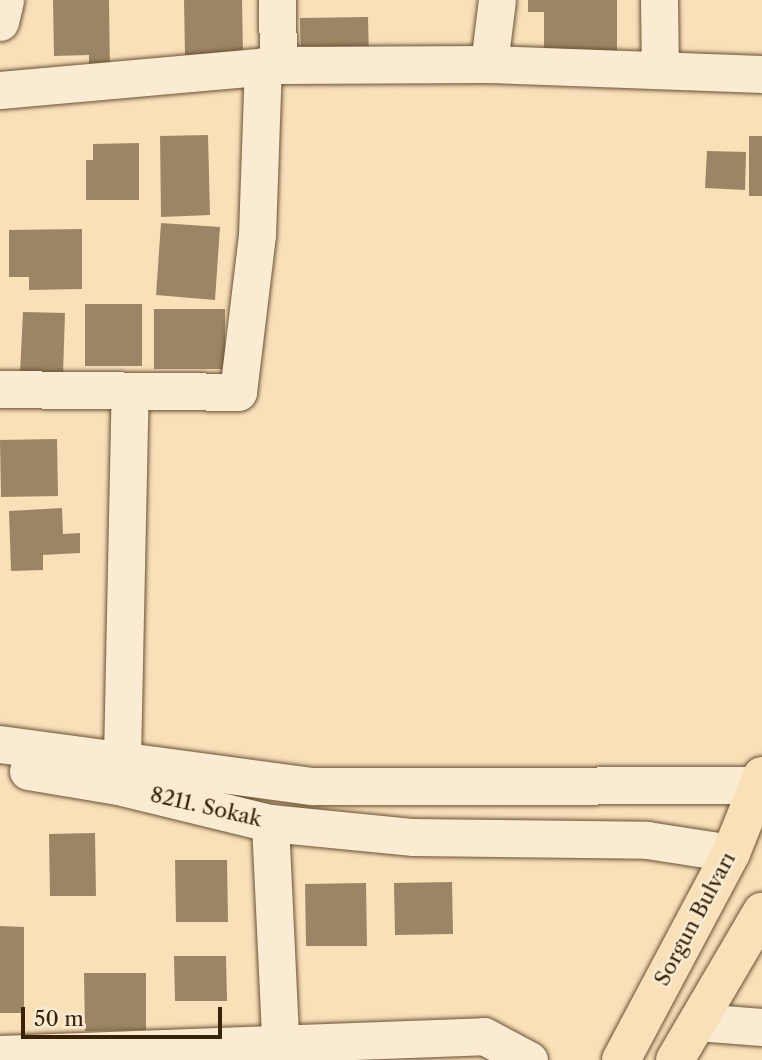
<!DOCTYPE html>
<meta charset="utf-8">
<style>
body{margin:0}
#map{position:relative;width:762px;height:1060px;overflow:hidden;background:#f8e0b9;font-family:"Libre Caslon Text",serif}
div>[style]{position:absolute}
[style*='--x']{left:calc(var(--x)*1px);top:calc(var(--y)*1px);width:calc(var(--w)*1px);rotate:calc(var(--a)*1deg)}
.building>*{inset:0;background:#9c8564}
.roads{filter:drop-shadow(0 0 2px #695234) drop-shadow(0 0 2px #695234)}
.minor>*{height:37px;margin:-18.5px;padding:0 18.5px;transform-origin:18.5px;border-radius:18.5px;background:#faebd2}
.major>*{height:38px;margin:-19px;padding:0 19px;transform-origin:19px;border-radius:19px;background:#f8e0b9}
span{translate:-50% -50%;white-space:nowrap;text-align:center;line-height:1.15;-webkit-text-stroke:5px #faebd2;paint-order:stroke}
.street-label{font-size:21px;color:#392208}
.scale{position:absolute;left:21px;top:1007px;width:201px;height:32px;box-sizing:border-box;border:4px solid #392208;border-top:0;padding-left:9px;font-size:21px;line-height:24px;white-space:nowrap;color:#392208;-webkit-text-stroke:5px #faebd2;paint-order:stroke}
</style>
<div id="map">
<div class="building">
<i style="clip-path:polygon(53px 0,109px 0,110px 76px,89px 76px,89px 55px,54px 56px)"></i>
<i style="clip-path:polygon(184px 0,242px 0,243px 53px,185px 55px)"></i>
<i style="clip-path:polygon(528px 0,617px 0,617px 61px,544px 62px,544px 12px,528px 12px)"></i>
<i style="clip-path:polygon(368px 17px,369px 61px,301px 62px,300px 18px)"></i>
<i style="clip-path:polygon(208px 135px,210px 215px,161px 217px,160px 136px)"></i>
<i style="clip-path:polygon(749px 136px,762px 136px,762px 196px,749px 196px)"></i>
<i style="clip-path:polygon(139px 143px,139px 200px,86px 200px,86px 160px,93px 160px,93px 144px)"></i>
<i style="clip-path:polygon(707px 151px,746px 152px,745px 190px,705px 188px)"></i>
<i style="clip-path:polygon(161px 223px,220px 227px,215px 300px,156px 295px)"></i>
<i style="clip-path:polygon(82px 229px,82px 289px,29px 290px,29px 277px,9px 277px,9px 230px)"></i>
<i style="clip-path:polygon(85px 304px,142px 304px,142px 366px,85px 366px)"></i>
<i style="clip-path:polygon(154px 309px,225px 309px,225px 369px,154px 369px)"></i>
<i style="clip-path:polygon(23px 312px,65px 313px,63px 375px,20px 373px)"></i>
<i style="clip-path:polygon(57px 439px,58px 496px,1px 497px,0 440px)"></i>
<i style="clip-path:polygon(62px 508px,63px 534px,80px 533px,80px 553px,43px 555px,43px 570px,11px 571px,9px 511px)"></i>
<i style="clip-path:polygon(95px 833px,96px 896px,50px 896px,49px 834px)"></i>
<i style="clip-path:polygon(175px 860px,227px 860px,228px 922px,176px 922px)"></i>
<i style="clip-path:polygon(452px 882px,453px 934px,395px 935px,394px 883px)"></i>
<i style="clip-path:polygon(366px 883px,367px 946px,306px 946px,305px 884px)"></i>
<i style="clip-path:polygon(0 926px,24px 927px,24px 1013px,0 1013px)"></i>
<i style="clip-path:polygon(174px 956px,226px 956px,227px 1001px,175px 1001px)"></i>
<i style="clip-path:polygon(84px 973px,146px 973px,146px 1030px,85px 1031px)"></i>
</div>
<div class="roads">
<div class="minor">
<i style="--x:277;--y:0;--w:65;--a:89.1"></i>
<i style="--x:659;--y:0;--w:70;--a:89.2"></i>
<i style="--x:0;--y:22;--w:23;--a:-77"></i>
<i style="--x:489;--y:64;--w:64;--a:-82.9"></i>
<i style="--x:0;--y:90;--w:279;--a:-5.1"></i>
<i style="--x:278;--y:65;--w:211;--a:-0.3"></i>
<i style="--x:489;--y:64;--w:273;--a:2.1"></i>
<i style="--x:0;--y:389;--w:238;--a:0.7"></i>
<i style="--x:238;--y:392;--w:158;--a:-83.1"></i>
<i style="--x:257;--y:235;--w:169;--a:-88"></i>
<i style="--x:0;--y:744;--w:315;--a:7.7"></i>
<i style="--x:312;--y:786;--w:446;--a:-0.1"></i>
<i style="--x:122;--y:758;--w:367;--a:-88.8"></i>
<i style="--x:28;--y:771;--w:91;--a:9.5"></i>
<i style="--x:118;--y:786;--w:156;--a:13.7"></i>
<i style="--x:270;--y:823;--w:144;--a:5.6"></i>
<i style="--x:413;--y:837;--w:234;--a:0.7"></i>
<i style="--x:647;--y:840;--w:85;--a:8.8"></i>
<i style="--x:270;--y:823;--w:237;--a:87.3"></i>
<i style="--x:697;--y:1022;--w:65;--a:4.4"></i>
<i style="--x:0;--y:1054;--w:484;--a:-2.1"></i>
<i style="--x:484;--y:1036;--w:51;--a:28.1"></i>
</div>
<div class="major">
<i style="--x:621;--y:1060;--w:234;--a:-62"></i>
<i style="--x:731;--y:853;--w:83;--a:-68.1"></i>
<i style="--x:675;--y:1060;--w:172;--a:-59.6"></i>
</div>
</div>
<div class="street-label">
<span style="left:206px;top:807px;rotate:13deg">8211. Sokak</span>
<span style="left:695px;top:919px;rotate:-62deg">Sorgun Bulvarı</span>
</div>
<div class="scale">50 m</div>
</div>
